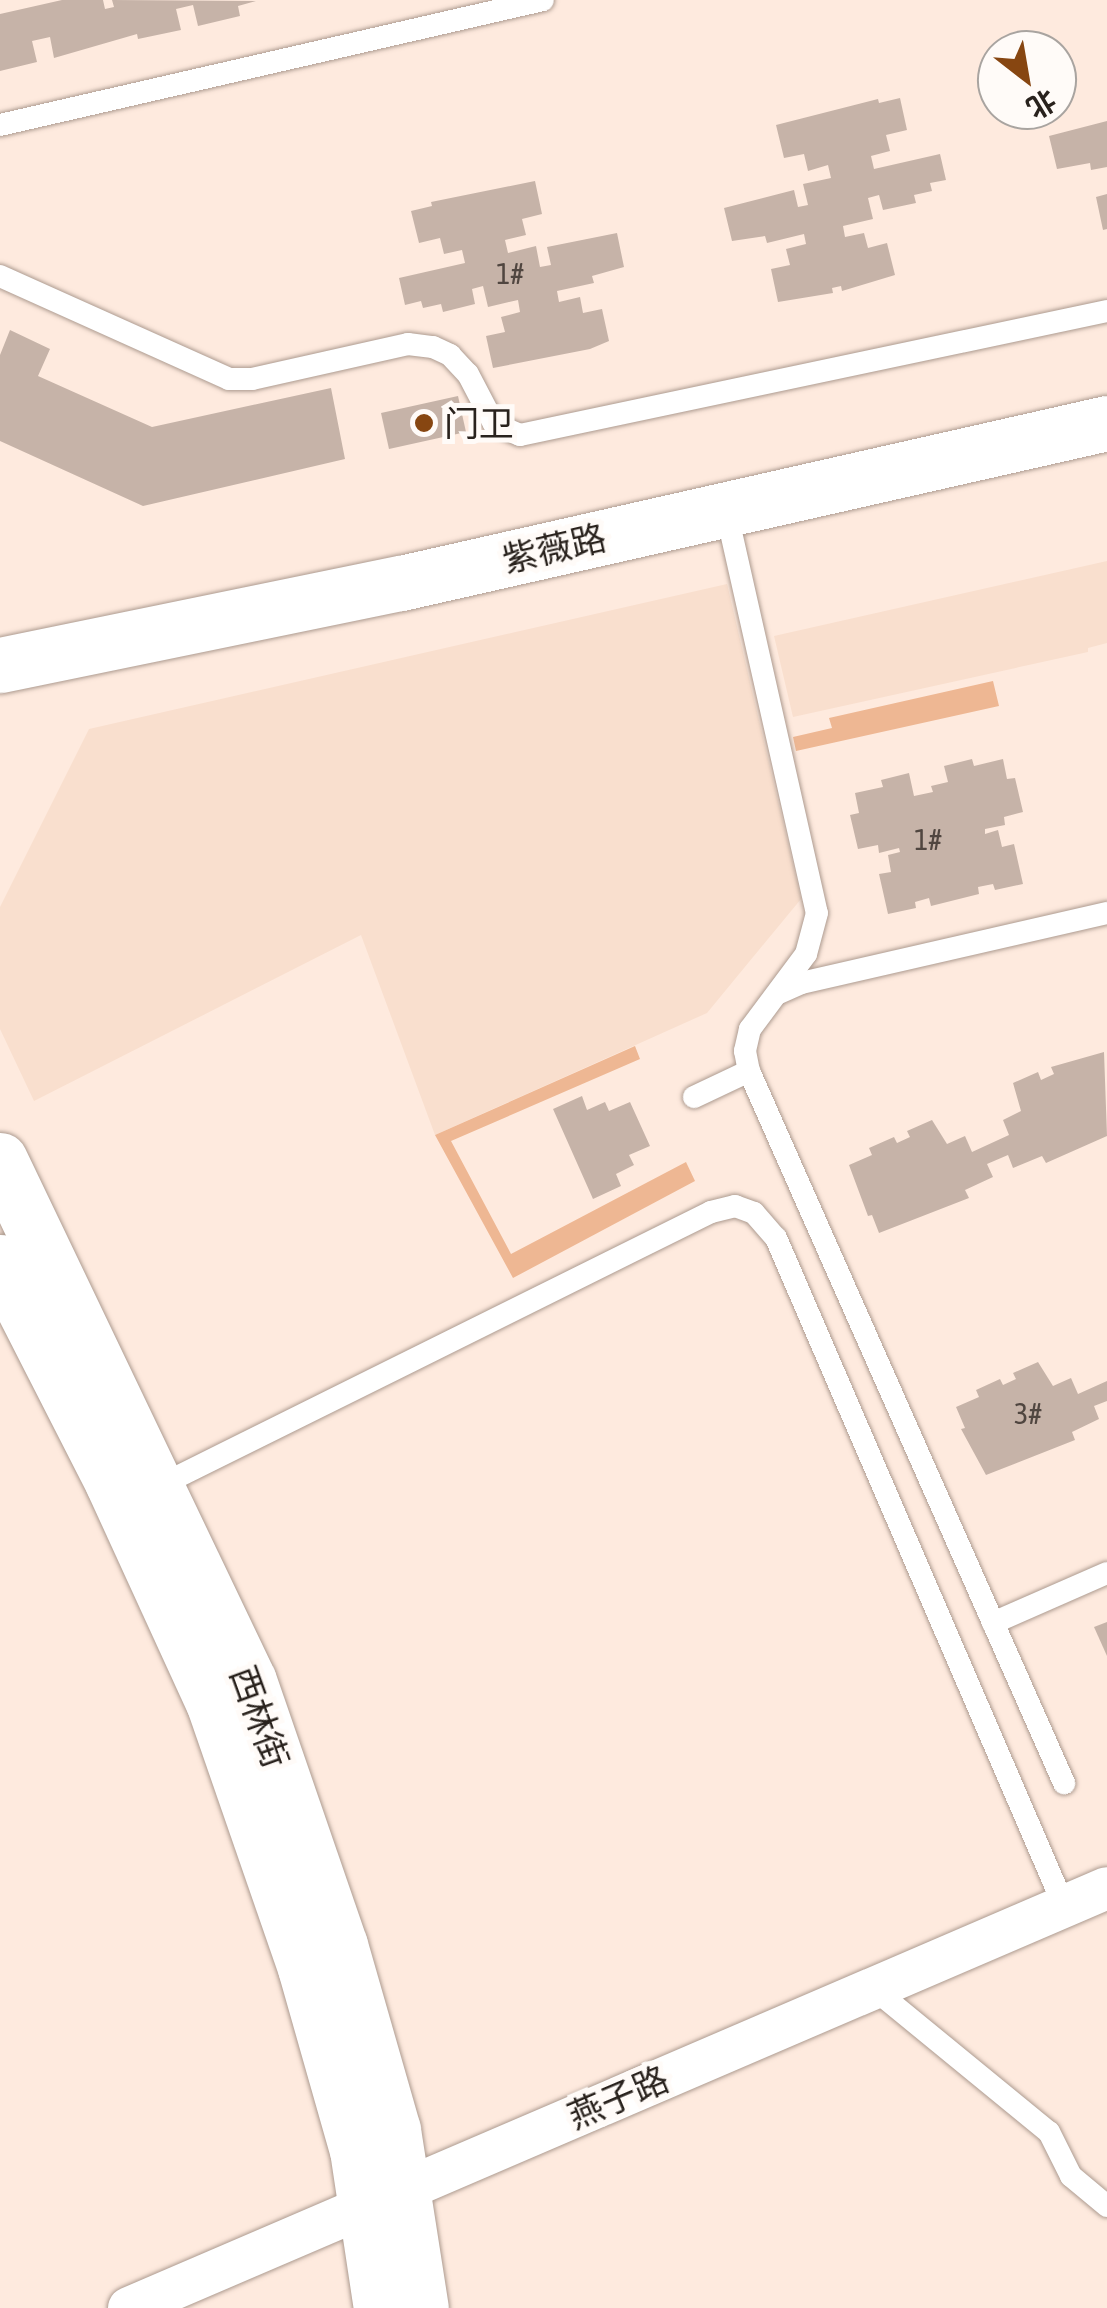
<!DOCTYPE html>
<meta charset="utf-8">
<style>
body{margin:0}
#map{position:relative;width:1107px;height:2308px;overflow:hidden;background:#feeade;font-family:"Asap Condensed","Noto Sans SC",sans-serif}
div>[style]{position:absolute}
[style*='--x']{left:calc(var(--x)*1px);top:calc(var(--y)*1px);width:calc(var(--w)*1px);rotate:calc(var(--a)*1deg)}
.built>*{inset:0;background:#f9dfce}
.green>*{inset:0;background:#eeb793}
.building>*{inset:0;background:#c6b3a8}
.roads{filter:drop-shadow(0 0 2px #ad9b90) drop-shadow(0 0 2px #ad9b90)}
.service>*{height:22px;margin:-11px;padding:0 11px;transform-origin:11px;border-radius:11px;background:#fff}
.minor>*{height:42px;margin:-21px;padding:0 21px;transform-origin:21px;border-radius:21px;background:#fff}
.secondary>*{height:55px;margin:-27.5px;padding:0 27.5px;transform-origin:27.5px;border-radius:27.5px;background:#fff}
.dots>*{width:28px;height:28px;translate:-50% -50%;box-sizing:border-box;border:5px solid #fffbf8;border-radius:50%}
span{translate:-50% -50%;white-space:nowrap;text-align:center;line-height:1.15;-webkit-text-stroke:10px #fffbf8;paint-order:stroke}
.number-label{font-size:30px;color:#504640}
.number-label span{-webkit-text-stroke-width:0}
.poi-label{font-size:35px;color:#29221d}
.left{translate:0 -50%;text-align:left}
.street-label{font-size:35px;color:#29221d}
.north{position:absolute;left:977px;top:30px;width:100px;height:100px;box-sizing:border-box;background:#fffbf8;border:2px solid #a9a4a0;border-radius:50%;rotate:149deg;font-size:28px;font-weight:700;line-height:40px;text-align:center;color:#29221d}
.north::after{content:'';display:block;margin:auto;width:35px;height:45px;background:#874611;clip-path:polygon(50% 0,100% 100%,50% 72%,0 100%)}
</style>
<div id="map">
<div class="built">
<i style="clip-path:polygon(1107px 561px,1107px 643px,1088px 648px,1088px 652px,793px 717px,774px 636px)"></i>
<i style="clip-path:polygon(727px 584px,801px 899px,707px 1013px,435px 1135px,361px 935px,34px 1101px,0 1029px,0 907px,89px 729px)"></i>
</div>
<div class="green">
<i style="clip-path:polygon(993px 681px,999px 706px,796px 751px,793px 737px,832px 728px,829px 718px)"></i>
<i style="clip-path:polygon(635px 1046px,640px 1059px,451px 1141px,511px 1254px,686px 1162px,695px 1181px,513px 1278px,435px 1135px)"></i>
</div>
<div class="building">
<i style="clip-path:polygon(62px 0,103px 0,105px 9px,114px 7px,112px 0,256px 1px,238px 6px,240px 16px,198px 26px,193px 5px,176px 9px,181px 30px,138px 39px,137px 34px,54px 58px,50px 37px,32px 41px,37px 62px,0 71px,0 14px)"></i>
<i style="clip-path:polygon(900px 98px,907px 130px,886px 135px,890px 151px,871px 156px,874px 169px,940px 154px,946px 180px,930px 183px,932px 191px,914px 195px,916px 203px,883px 210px,879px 195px,868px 198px,873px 219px,843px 226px,845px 237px,864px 233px,868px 248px,887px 243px,895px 275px,842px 291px,841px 286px,832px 288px,833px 293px,778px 302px,771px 269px,790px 265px,786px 249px,806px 244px,804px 234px,767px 243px,765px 236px,732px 241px,724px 208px,794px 190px,798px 207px,808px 205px,803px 184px,831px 178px,828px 165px,808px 171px,804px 154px,784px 158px,776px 125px,878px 99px,879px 103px)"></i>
<i style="clip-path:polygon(1107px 121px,1107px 167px,1091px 170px,1090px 163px,1057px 169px,1049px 136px)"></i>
<i style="clip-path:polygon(535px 181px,542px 214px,522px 219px,526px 235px,505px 240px,508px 253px,536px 246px,540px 267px,551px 265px,547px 247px,617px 233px,624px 267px,592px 276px,594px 283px,557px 291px,559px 302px,580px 297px,583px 313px,602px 309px,609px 341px,590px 349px,493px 368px,486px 336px,505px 332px,501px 317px,520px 312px,518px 300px,488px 307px,483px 286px,472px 289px,475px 304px,443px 312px,441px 304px,423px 308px,421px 301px,405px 305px,399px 278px,465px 263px,462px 250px,444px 254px,440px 238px,419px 243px,411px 211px,432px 206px,431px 202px)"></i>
<i style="clip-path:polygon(1107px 194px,1107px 229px,1103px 230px,1096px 197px)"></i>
<i style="clip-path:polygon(10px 330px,50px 349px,38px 376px,152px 427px,331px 388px,345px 459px,143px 506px,0 441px,0 355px)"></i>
<i style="clip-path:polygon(458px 396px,466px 432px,389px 449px,381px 413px)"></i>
<i style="clip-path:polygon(972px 759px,974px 766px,1003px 759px,1007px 779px,1015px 778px,1023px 812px,1004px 817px,1005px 825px,985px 829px,985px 834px,998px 830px,1002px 847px,1014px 844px,1023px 884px,995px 890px,993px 884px,978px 887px,979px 894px,931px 906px,929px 898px,915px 902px,916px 908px,888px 914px,879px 874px,891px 872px,888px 855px,900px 852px,899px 848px,879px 853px,878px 845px,858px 849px,850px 815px,859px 813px,855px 793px,883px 787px,881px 780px,909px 773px,914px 796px,933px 792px,931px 786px,948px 782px,944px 766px)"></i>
<i style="clip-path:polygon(1104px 1052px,1107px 1136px,1046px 1163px,1042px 1156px,1013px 1168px,1008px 1155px,987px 1164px,993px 1177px,965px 1190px,969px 1198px,879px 1233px,872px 1215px,868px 1216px,849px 1165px,872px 1155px,869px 1148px,894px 1137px,897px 1143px,910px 1137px,907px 1131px,932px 1120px,947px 1144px,965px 1136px,972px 1152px,1009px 1135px,1003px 1120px,1021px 1111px,1013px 1083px,1038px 1072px,1041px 1080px,1054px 1074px,1051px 1067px)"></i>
<i style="clip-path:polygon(582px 1096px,587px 1110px,605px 1102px,609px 1111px,630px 1102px,650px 1146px,629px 1155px,634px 1165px,616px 1174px,621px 1186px,593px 1199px,553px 1109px)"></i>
<i style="clip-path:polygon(1038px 1362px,1053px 1386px,1071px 1378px,1078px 1394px,1107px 1381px,1107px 1401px,1094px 1406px,1099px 1419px,1072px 1432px,1075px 1440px,986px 1475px,961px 1429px,965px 1428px,956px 1407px,979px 1397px,976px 1390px,1000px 1379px,1003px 1385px,1016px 1379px,1013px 1373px)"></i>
<i style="clip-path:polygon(1107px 1622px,1107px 1656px,1094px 1627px)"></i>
</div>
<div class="roads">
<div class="service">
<i style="--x:0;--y:125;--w:557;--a:-12.96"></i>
<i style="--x:0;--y:276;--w:251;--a:24.2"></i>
<i style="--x:229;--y:379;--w:23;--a:0"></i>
<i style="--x:252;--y:379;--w:160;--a:-12.6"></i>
<i style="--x:408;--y:344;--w:25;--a:7"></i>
<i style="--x:433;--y:347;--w:19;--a:25"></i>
<i style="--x:450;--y:355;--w:26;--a:47"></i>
<i style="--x:468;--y:374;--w:56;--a:62.5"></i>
<i style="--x:494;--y:424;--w:28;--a:23"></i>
<i style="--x:520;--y:435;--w:600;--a:-11.93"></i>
<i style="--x:726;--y:510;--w:413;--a:77.3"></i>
<i style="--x:817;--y:913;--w:42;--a:105"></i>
<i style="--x:806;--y:954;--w:94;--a:126.7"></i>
<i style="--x:750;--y:1029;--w:23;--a:103"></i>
<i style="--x:745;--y:1051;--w:20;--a:79"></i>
<i style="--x:749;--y:1071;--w:779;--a:66.13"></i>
<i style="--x:779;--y:993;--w:24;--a:-24"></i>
<i style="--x:801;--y:983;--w:314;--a:-12.9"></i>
<i style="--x:694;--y:1097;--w:61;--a:-25.3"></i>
<i style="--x:159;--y:1486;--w:616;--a:-26.4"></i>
<i style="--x:711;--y:1212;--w:25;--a:-14"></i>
<i style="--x:735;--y:1206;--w:20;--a:20"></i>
<i style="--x:754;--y:1213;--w:33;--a:49"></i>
<i style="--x:776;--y:1238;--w:727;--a:66.68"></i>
<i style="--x:993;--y:1623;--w:124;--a:-23.7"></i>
<i style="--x:874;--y:1989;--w:226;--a:39.3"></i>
<i style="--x:1049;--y:2132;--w:49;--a:63.4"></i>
<i style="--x:1071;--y:2176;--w:47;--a:39.8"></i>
</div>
<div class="minor">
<i style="--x:129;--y:2308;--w:1064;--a:-23.24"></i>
</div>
<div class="secondary">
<i style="--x:0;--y:665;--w:409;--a:-11.6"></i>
<i style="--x:401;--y:583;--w:724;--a:-12.77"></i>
<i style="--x:0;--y:1160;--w:577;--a:64.46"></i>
<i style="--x:249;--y:1681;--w:279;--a:71"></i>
<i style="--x:340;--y:1945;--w:192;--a:74"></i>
<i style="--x:393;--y:2130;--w:180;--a:81.1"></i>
<i style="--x:0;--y:1262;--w:249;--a:63"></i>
<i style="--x:113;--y:1484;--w:240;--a:65.4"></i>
<i style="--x:213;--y:1702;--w:281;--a:70.9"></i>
<i style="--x:305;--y:1968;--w:189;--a:74.1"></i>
<i style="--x:357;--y:2150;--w:160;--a:81.4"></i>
</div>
</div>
<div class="dots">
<i style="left:424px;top:423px;background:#874611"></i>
</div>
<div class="number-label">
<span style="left:510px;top:273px">1#</span>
<span style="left:928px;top:839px">1#</span>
<span style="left:1028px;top:1413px">3#</span>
</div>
<div class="poi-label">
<span class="left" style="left:444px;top:423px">门卫</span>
</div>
<div class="street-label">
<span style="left:554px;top:548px;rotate:-13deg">紫薇路</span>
<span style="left:260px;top:1717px;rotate:70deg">西林街</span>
<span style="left:618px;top:2097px;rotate:-23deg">燕子路</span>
</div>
<div class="north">北</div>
</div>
